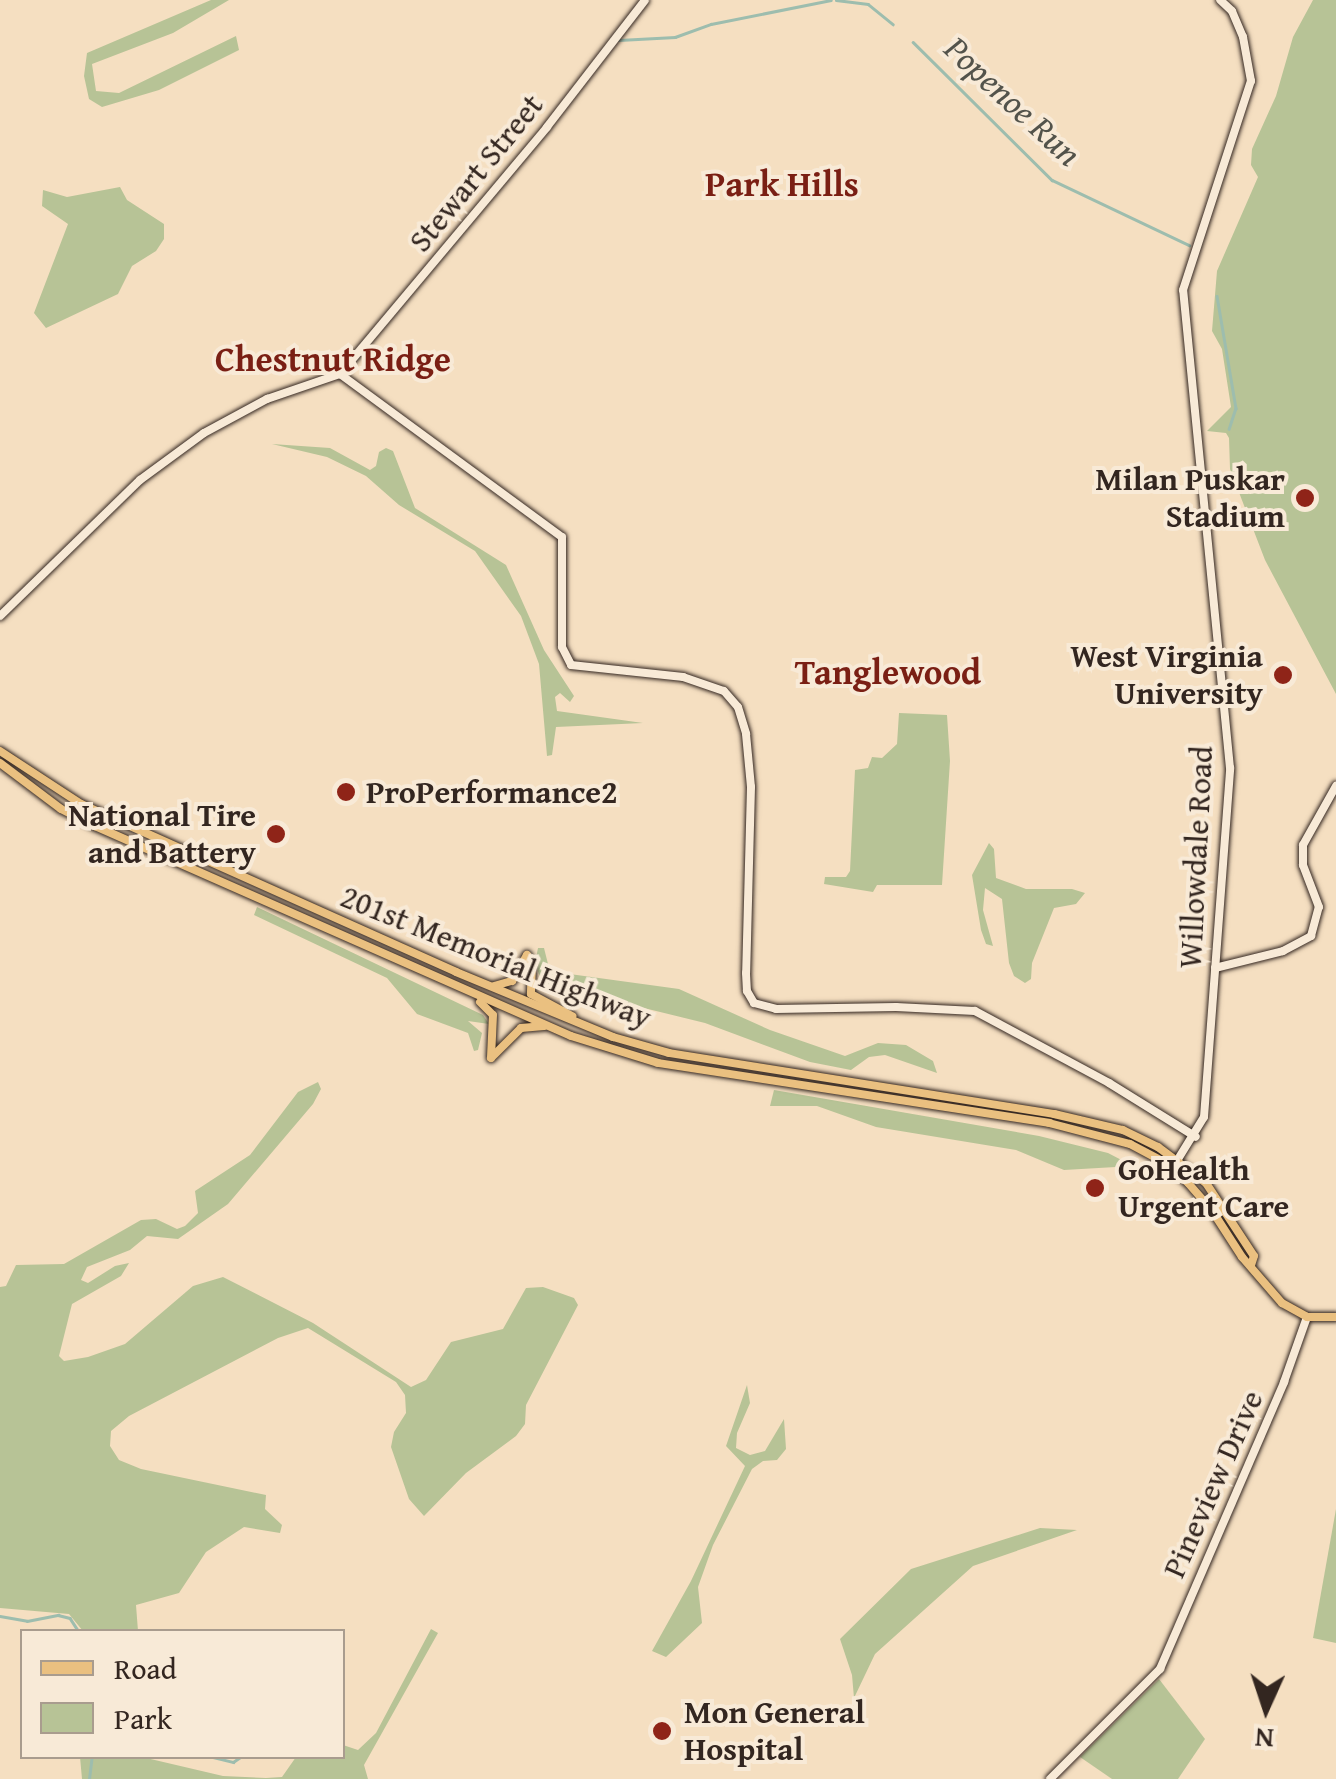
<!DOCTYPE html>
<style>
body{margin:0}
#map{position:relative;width:1336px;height:1779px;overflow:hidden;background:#f5dfc1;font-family:"Gentium Book Plus",serif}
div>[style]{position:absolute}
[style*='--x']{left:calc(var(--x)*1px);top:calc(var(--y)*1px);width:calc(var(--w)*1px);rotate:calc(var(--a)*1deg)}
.green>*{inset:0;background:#b7c396}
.stream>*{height:2.5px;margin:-1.25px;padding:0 1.25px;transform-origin:1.25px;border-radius:1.25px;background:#9dbdae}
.roads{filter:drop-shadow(0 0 2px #332620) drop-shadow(0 0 2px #332620)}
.secondary>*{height:8px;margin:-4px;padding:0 4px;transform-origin:4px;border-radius:4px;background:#f8ead7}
.primary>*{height:8px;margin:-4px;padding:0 4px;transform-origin:4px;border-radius:4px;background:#eac080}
.dots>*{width:28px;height:28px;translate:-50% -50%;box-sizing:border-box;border:5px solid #f8ead7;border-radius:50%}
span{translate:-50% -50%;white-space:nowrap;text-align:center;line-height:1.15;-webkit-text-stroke:8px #f8ead7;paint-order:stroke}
.street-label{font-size:32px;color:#332620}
.poi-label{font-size:32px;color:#332620;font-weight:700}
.right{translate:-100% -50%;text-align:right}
.left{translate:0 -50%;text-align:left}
.water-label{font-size:35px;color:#53534b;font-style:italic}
.neighbourhood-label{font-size:35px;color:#7a1f14;font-weight:700}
.legend{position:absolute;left:20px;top:1629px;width:325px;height:130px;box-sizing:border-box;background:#f8ead7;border:2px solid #a99c8e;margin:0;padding:12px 18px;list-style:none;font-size:30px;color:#332620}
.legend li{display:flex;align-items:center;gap:20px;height:50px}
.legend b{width:50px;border:2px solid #a99c8e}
.north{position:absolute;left:1216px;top:1659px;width:100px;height:100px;-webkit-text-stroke:8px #f8ead7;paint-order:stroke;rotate:183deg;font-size:28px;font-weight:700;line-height:40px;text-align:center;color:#332620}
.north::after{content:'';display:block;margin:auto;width:35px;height:45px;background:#332620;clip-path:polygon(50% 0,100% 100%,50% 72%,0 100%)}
</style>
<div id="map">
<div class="green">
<i style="clip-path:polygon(211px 0,229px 0,173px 33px,92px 64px,96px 91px,119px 93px,236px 36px,239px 50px,159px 90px,102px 107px,89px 99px,84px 76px,87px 53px)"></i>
<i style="clip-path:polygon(1313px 0,1336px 0,1336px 694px,1265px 560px,1230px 469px,1229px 438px,1226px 433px,1207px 431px,1231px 407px,1222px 349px,1212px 331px,1217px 271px,1258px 177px,1251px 165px,1252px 149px,1276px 96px,1293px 37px)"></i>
<i style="clip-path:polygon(120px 187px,127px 200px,164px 224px,164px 239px,156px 251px,132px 266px,118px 294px,46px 328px,34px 313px,68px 224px,42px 206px,43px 190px,67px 197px)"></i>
<i style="clip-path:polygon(272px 444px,330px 448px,370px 470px,376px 466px,379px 452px,386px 448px,393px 451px,415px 508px,506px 565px,544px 650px,574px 696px,570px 702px,560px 693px,555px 697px,557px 711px,643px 723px,556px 727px,552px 755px,547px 756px,539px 664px,521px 616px,475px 551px,399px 505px,366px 476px,327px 457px)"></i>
<i style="clip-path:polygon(899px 713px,947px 715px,950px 761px,942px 885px,877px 885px,873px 892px,824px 884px,825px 877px,846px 877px,850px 871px,855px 770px,868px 768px,872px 757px,882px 758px,897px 744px)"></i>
<i style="clip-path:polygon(989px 843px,994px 849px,996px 878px,1026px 889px,1072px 889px,1085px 893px,1076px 904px,1054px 908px,1032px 963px,1031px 979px,1025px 983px,1014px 976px,1009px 963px,1002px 899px,985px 888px,983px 910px,993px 946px,986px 944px,981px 930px,972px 875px)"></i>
<i style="clip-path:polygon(257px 907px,483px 1015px,489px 1024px,468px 1021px,482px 1033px,478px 1050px,474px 1051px,468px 1033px,417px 1014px,387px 978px,254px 915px)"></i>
<i style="clip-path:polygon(538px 948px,544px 948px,549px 968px,555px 972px,679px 989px,770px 1030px,845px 1056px,878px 1043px,906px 1045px,933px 1061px,937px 1073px,885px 1055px,869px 1057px,851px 1070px,810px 1062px,705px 1023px,542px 983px,535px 963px)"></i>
<i style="clip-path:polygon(318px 1082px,321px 1089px,313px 1104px,228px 1204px,178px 1239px,147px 1236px,130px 1250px,87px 1267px,81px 1280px,88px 1283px,115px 1266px,129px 1263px,121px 1276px,72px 1304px,59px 1356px,64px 1361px,88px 1357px,125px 1344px,193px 1286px,223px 1277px,313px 1323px,411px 1387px,426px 1380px,451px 1342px,503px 1329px,526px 1288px,543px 1287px,574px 1298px,578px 1305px,526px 1405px,525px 1424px,516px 1436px,466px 1473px,424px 1516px,409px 1499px,391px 1447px,394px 1432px,406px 1413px,405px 1395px,396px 1382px,308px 1328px,278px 1338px,129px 1416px,111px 1431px,110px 1446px,119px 1460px,141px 1469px,266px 1495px,265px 1509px,282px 1525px,280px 1533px,244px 1527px,206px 1552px,179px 1593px,136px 1605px,138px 1631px,83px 1631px,69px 1614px,0 1608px,0 1287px,6px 1286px,16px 1265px,64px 1264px,141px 1220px,156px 1219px,177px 1229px,185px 1226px,198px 1213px,195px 1191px,250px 1155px,298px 1092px)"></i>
<i style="clip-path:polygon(774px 1090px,1039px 1136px,1108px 1153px,1133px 1166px,1064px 1170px,1016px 1150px,876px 1127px,817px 1106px,770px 1106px)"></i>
<i style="clip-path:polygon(747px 1385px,750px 1403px,737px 1433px,736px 1448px,750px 1455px,765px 1451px,784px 1419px,786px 1449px,777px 1460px,763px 1461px,752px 1469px,713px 1545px,698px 1587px,702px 1623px,666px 1657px,652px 1651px,691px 1581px,745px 1466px,726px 1446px)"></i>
<i style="clip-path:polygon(1336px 1509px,1336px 1643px,1313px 1638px)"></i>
<i style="clip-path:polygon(1040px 1528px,1077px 1530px,973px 1566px,875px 1654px,854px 1698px,852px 1675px,840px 1639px,911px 1569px)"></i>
<i style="clip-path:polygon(431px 1629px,438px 1633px,364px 1765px,368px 1779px,82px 1779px,80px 1757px,142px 1757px,223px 1776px,266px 1778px,282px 1777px,296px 1757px,342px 1756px,343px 1745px,358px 1750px,376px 1733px)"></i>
<i style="clip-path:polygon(1159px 1679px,1205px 1739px,1178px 1779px,1112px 1779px,1080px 1757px)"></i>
</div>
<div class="stream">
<i style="--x:836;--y:0;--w:32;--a:7"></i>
<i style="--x:868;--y:4;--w:32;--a:39"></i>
<i style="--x:619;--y:40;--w:56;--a:-3.1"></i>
<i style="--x:675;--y:37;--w:38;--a:-20"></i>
<i style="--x:711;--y:24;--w:122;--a:-11.3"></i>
<i style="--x:913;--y:42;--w:196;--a:44.8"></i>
<i style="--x:1052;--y:180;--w:152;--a:25.4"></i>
<i style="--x:1217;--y:296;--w:114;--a:80.4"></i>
<i style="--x:1236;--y:408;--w:22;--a:108"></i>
<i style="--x:0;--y:1616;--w:27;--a:10"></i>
<i style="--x:27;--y:1621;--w:32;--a:-11"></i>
<i style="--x:58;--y:1615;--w:12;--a:14"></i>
<i style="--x:70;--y:1618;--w:17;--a:57"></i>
<i style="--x:209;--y:1756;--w:25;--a:14"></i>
<i style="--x:233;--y:1762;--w:11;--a:-34"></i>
<i style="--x:89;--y:1779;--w:23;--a:-83"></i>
</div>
<div class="roads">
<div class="secondary">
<i style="--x:340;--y:374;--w:275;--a:36.3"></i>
<i style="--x:562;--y:537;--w:110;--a:90"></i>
<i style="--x:562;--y:647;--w:20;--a:63"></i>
<i style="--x:571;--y:665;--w:113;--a:6.1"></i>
<i style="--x:683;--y:677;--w:43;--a:18.9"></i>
<i style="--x:724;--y:691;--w:21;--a:49"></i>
<i style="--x:738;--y:707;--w:28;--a:73"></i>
<i style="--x:746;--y:734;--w:53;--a:84.6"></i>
<i style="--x:751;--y:787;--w:186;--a:91.5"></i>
<i style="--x:746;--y:973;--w:18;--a:87"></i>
<i style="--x:747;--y:991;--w:14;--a:60"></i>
<i style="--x:754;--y:1003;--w:23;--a:15"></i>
<i style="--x:776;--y:1009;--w:120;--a:-1"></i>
<i style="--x:896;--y:1007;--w:79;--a:2.9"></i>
<i style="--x:975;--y:1011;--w:152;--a:28.2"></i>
<i style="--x:1109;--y:1083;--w:102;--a:31.8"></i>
<i style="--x:0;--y:616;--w:195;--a:-44.2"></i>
<i style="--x:140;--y:480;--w:79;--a:-36.3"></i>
<i style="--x:204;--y:433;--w:72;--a:-28.4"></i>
<i style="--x:267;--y:399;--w:77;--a:-18.9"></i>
<i style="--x:340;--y:374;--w:322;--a:-50"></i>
<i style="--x:547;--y:127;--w:160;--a:-52.3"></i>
<i style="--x:1215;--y:968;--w:70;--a:-14"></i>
<i style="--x:1283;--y:951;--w:32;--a:-28"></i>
<i style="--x:1311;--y:936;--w:30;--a:-75"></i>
<i style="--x:1319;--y:907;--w:45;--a:-110.9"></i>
<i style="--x:1303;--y:865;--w:20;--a:-90"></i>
<i style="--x:1303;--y:845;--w:68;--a:-60.8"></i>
<i style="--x:1175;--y:1164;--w:55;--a:-58.3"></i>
<i style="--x:1204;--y:1117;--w:350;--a:-85.7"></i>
<i style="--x:1230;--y:768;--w:480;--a:-95.6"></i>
<i style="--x:1183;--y:290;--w:220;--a:-72"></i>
<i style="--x:1251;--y:81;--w:45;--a:-100.3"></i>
<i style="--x:1243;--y:37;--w:28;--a:-113"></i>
<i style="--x:1232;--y:11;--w:16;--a:-137"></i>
<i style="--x:1050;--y:1779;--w:156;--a:-45"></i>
<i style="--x:1160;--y:1669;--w:313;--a:-66.6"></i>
<i style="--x:1284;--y:1382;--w:69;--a:-70.5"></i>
</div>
<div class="primary">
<i style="--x:0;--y:751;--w:97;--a:33.2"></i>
<i style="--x:81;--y:804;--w:411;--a:24.1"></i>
<i style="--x:456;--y:972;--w:170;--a:22.5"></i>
<i style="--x:613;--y:1037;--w:58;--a:15.9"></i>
<i style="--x:669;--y:1053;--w:390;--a:9"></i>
<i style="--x:1054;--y:1114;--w:71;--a:13.1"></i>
<i style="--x:1123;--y:1130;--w:39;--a:26"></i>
<i style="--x:1158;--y:1147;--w:60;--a:36.9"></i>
<i style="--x:1206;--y:1183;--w:87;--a:56.7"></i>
<i style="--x:1254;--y:1256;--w:9;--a:108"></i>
<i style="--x:0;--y:763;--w:76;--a:37"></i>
<i style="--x:61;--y:809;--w:38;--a:27"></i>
<i style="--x:95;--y:826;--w:520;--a:23.81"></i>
<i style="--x:571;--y:1036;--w:91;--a:17.2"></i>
<i style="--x:658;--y:1063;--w:396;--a:8.7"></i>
<i style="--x:1049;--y:1123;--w:84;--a:14.5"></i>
<i style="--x:1130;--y:1144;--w:36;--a:28"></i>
<i style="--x:1162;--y:1161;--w:35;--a:40"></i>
<i style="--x:1189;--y:1184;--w:37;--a:49"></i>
<i style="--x:1213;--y:1212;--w:54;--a:57.2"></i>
<i style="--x:1242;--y:1257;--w:61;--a:49"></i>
<i style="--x:1282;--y:1303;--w:29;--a:29"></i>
<i style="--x:1307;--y:1317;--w:29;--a:0"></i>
<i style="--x:527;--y:955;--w:9;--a:58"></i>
<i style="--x:532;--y:963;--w:31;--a:92"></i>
<i style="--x:531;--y:994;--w:47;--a:28.2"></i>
<i style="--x:494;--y:986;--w:19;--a:-16"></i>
<i style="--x:512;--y:981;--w:30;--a:-60"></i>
<i style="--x:480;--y:1002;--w:18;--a:45"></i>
<i style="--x:493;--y:1015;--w:43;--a:92.7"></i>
<i style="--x:491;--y:1058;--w:42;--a:-45"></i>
<i style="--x:521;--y:1028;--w:23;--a:-5"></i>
</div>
</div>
<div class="dots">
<i style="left:1305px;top:498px;background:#8f2418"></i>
<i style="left:1283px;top:675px;background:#8f2418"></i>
<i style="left:346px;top:792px;background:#8f2418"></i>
<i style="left:276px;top:834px;background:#8f2418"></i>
<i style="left:1095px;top:1188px;background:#8f2418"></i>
<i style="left:662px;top:1731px;background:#8f2418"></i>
</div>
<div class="street-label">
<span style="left:476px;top:173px;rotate:-51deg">Stewart Street</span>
<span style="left:1196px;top:857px;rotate:-87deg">Willowdale Road</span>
<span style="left:496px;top:957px;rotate:22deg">201st Memorial Highway</span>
<span style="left:1213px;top:1484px;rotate:-66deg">Pineview Drive</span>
</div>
<div class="poi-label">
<span class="right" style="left:1285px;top:498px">Milan Puskar<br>Stadium</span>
<span class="right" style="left:1263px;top:675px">West Virginia<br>University</span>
<span class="left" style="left:366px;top:792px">ProPerformance2</span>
<span class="right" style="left:256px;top:834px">National Tire<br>and Battery</span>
<span class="left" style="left:1118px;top:1188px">GoHealth<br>Urgent Care</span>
<span class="left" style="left:684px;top:1731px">Mon General<br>Hospital</span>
</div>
<div class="water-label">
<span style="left:1013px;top:101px;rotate:43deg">Popenoe Run</span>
</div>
<div class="neighbourhood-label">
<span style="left:782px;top:184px">Park Hills</span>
<span style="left:333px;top:359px">Chestnut Ridge</span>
<span style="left:888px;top:672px">Tanglewood</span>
</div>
<ul class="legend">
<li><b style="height:12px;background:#eac080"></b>Road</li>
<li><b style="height:28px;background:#b7c396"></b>Park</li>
</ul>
<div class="north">N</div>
</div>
